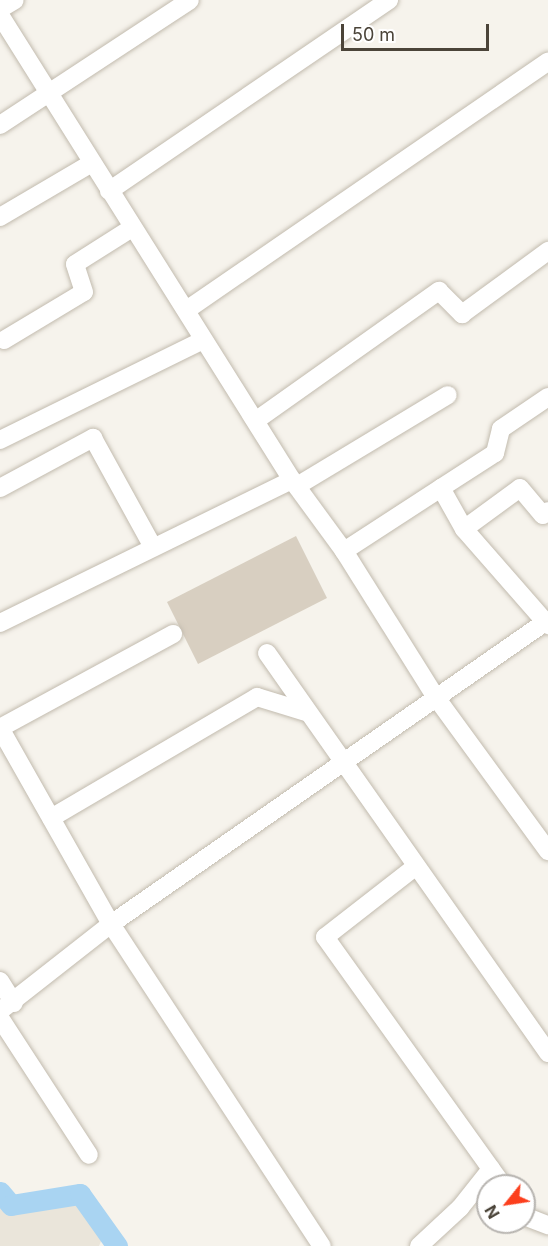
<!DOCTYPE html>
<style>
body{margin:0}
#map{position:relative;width:548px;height:1246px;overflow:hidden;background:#f6f3ec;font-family:Inter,sans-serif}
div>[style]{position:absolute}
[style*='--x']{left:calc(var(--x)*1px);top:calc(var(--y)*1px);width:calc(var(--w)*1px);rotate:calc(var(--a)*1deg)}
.residential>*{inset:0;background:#eae5da}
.canal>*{height:21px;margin:-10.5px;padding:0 10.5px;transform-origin:10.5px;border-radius:10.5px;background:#a9d4f2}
.building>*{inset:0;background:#d8cfc1}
.roads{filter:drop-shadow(0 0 2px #c2bbae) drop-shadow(0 0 2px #c2bbae)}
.street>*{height:18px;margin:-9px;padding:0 9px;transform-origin:9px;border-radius:9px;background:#fff}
span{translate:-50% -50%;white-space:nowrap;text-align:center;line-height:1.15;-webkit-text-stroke:5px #fff;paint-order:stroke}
.north{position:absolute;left:476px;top:1174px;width:60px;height:60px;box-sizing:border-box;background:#fff;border:2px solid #b7b4b0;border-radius:50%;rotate:240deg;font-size:16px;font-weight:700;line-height:24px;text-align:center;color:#4b4439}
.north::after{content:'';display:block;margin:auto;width:21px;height:27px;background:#fc3f1d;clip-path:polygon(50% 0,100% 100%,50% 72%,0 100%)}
.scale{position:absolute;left:341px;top:24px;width:148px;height:27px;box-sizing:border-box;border:3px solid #4b4439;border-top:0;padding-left:8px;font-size:18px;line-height:21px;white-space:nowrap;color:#4b4439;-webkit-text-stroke:4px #fff;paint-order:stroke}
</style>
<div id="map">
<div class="residential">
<i style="clip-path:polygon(0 1198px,13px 1211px,79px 1203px,102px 1239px,99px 1246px,0 1246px)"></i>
</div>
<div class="canal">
<i style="--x:0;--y:1192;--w:17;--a:50"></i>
<i style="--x:11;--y:1205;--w:70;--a:-9.1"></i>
<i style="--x:80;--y:1194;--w:64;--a:54.6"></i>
</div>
<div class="building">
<i style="clip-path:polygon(296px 536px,327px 598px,198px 664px,167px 602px)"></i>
</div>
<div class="roads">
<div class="street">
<i style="--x:0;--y:9;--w:17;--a:-31"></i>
<i style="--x:0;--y:15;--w:549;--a:57.87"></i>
<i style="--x:292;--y:480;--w:88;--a:53.8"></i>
<i style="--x:344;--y:551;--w:171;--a:57.9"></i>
<i style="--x:435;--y:696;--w:192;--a:53.9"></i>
<i style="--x:0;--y:125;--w:227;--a:-33.3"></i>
<i style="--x:109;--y:191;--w:339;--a:-34.3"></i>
<i style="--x:0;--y:217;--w:107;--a:-30.4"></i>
<i style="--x:188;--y:309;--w:437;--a:-34.5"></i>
<i style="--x:4;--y:340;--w:93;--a:-31"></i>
<i style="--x:84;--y:292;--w:29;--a:-108"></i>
<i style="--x:75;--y:264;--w:67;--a:-32.3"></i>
<i style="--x:548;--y:397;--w:57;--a:145.8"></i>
<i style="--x:501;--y:429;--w:25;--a:104"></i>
<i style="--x:495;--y:453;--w:64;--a:147.1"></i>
<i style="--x:441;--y:488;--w:47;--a:60.7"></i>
<i style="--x:464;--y:529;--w:128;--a:48.8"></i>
<i style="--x:258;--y:419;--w:222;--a:-35.3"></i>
<i style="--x:439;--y:291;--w:33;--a:45"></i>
<i style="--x:462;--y:314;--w:107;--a:-36.2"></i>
<i style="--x:0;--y:440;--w:226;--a:-26.2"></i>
<i style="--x:297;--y:486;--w:176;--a:-31.1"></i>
<i style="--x:0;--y:488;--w:106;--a:-28.3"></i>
<i style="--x:93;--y:438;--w:124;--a:61.2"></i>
<i style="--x:464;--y:529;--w:69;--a:-36.2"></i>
<i style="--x:520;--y:488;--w:35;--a:50"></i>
<i style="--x:543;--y:515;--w:6;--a:-39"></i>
<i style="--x:344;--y:551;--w:116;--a:-33"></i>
<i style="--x:0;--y:623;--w:325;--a:-26.1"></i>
<i style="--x:267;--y:653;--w:489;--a:54.9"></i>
<i style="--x:0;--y:728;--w:225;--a:60.5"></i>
<i style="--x:111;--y:924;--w:385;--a:56.8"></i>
<i style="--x:0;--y:728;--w:197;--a:-28.5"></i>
<i style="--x:51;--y:818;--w:239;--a:-30.4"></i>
<i style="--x:257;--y:697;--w:51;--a:17"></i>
<i style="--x:415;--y:867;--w:114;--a:142.1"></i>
<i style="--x:325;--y:937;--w:306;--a:54.4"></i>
<i style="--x:0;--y:981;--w:26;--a:58"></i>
<i style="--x:0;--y:1011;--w:141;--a:-38.1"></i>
<i style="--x:111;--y:924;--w:532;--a:-34.82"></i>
<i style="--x:0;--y:1018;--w:163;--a:57"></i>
<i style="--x:524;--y:1216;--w:26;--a:21"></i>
<i style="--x:419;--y:1246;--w:56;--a:-42.8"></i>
<i style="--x:460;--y:1208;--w:50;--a:-51.5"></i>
</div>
</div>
<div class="north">N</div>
<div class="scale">50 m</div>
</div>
